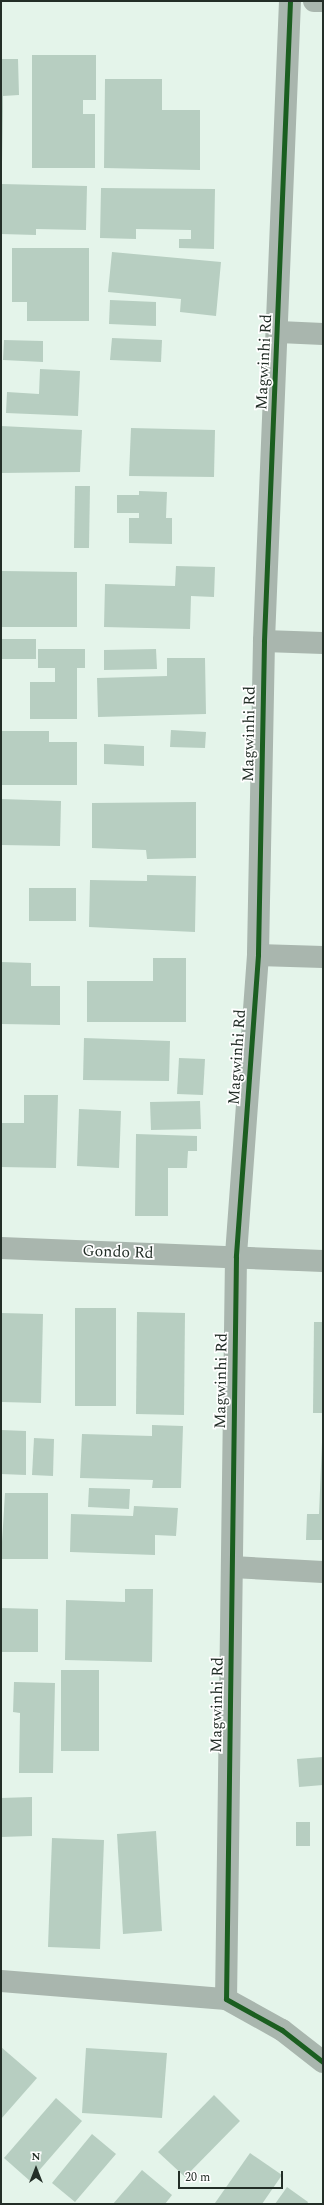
<!DOCTYPE html>
<style>
body{margin:0}
#map{position:relative;width:324px;height:2205px;overflow:hidden;background:#e4f4ea;font-family:Spectral,serif}
div>[style]{position:absolute}
[style*='--x']{left:calc(var(--x)*1px);top:calc(var(--y)*1px);width:calc(var(--w)*1px);rotate:calc(var(--a)*1deg)}
.building>*{inset:0;background:#b7cec1}
.minor>*{height:22px;margin:-11px;padding:0 11px;transform-origin:11px;border-radius:11px;background:#a9b6ae}
.cycleway>*{height:5px;margin:-2.5px;padding:0 2.5px;transform-origin:2.5px;border-radius:2.5px;background:#1b5e20}
span{translate:-50% -50%;white-space:nowrap;text-align:center;line-height:1.15;-webkit-text-stroke:3.5px #fff;paint-order:stroke}
.street-label{font-size:16px;color:#232e27}
.frame{position:absolute;inset:0;border:2px solid #232e27;pointer-events:none}
.north{position:absolute;left:16px;top:2149px;width:40px;height:40px;-webkit-text-stroke:3px #fff;paint-order:stroke;rotate:0deg;font-size:11px;font-weight:700;line-height:16px;text-align:center;color:#232e27}
.north::after{content:'';display:block;margin:auto;width:14px;height:18px;background:#232e27;clip-path:polygon(50% 0,100% 100%,50% 72%,0 100%)}
.scale{position:absolute;left:178px;top:2171px;width:105px;height:18px;box-sizing:border-box;border:2px solid #232e27;border-top:0;padding-left:5px;font-size:12px;line-height:14px;white-space:nowrap;color:#232e27;-webkit-text-stroke:3px #fff;paint-order:stroke}
</style>
<div id="map">
<div class="building">
<i style="clip-path:polygon(32px 55px,96px 55px,96px 100px,83px 100px,83px 114px,95px 114px,95px 168px,32px 168px)"></i>
<i style="clip-path:polygon(1px 59px,18px 59px,19px 95px,3px 96px,3px 163px)"></i>
<i style="clip-path:polygon(105px 79px,162px 79px,162px 110px,200px 110px,200px 170px,104px 168px)"></i>
<i style="clip-path:polygon(1px 184px,87px 186px,86px 230px,36px 229px,36px 235px,1px 234px)"></i>
<i style="clip-path:polygon(101px 188px,215px 189px,214px 249px,179px 248px,179px 239px,191px 239px,191px 230px,136px 229px,136px 239px,100px 238px)"></i>
<i style="clip-path:polygon(12px 248px,89px 248px,89px 321px,27px 321px,27px 302px,12px 302px)"></i>
<i style="clip-path:polygon(112px 252px,221px 262px,216px 316px,180px 312px,181px 299px,108px 292px)"></i>
<i style="clip-path:polygon(110px 300px,156px 302px,156px 326px,109px 324px)"></i>
<i style="clip-path:polygon(112px 338px,162px 340px,161px 362px,110px 360px)"></i>
<i style="clip-path:polygon(4px 340px,43px 341px,43px 362px,3px 360px)"></i>
<i style="clip-path:polygon(40px 369px,80px 371px,78px 416px,6px 413px,7px 392px,39px 394px)"></i>
<i style="clip-path:polygon(1px 426px,82px 430px,80px 472px,1px 473px)"></i>
<i style="clip-path:polygon(131px 428px,215px 430px,214px 477px,129px 476px)"></i>
<i style="clip-path:polygon(75px 486px,90px 486px,89px 548px,74px 548px)"></i>
<i style="clip-path:polygon(139px 491px,167px 492px,166px 518px,172px 518px,172px 544px,129px 543px,129px 518px,139px 518px,139px 513px,117px 513px,117px 495px,139px 495px)"></i>
<i style="clip-path:polygon(176px 566px,215px 567px,214px 597px,191px 596px,190px 629px,104px 627px,105px 584px,175px 586px)"></i>
<i style="clip-path:polygon(2px 571px,77px 572px,77px 627px,1px 627px)"></i>
<i style="clip-path:polygon(1px 639px,36px 639px,36px 659px,1px 659px)"></i>
<i style="clip-path:polygon(38px 649px,85px 649px,85px 668px,77px 668px,77px 719px,30px 719px,30px 682px,55px 682px,55px 668px,38px 668px)"></i>
<i style="clip-path:polygon(156px 649px,157px 669px,104px 670px,104px 650px)"></i>
<i style="clip-path:polygon(167px 658px,205px 658px,206px 714px,98px 717px,97px 678px,167px 676px)"></i>
<i style="clip-path:polygon(171px 730px,206px 732px,205px 748px,170px 747px)"></i>
<i style="clip-path:polygon(1px 731px,49px 731px,49px 742px,77px 742px,77px 785px,1px 785px)"></i>
<i style="clip-path:polygon(104px 744px,144px 746px,144px 766px,104px 764px)"></i>
<i style="clip-path:polygon(1px 799px,61px 801px,60px 846px,1px 845px)"></i>
<i style="clip-path:polygon(196px 802px,196px 858px,147px 859px,146px 850px,92px 848px,92px 803px)"></i>
<i style="clip-path:polygon(147px 875px,196px 876px,195px 932px,89px 927px,90px 880px,147px 881px)"></i>
<i style="clip-path:polygon(29px 888px,76px 888px,76px 921px,29px 921px)"></i>
<i style="clip-path:polygon(153px 958px,186px 958px,186px 1022px,87px 1022px,87px 981px,153px 981px)"></i>
<i style="clip-path:polygon(1px 962px,31px 963px,31px 986px,60px 986px,60px 1025px,1px 1024px)"></i>
<i style="clip-path:polygon(84px 1038px,170px 1041px,169px 1081px,83px 1080px)"></i>
<i style="clip-path:polygon(179px 1058px,205px 1059px,203px 1095px,177px 1094px)"></i>
<i style="clip-path:polygon(24px 1095px,58px 1095px,56px 1168px,1px 1167px,1px 1123px,24px 1123px)"></i>
<i style="clip-path:polygon(200px 1101px,201px 1129px,151px 1130px,150px 1102px)"></i>
<i style="clip-path:polygon(79px 1109px,121px 1111px,119px 1168px,77px 1166px)"></i>
<i style="clip-path:polygon(136px 1134px,197px 1136px,197px 1151px,188px 1151px,187px 1168px,168px 1168px,168px 1216px,135px 1216px)"></i>
<i style="clip-path:polygon(75px 1308px,116px 1308px,116px 1406px,75px 1406px)"></i>
<i style="clip-path:polygon(137px 1312px,185px 1313px,184px 1415px,136px 1414px)"></i>
<i style="clip-path:polygon(1px 1313px,43px 1314px,41px 1403px,1px 1402px)"></i>
<i style="clip-path:polygon(314px 1322px,323px 1322px,323px 1413px,313px 1413px)"></i>
<i style="clip-path:polygon(152px 1425px,183px 1426px,181px 1488px,152px 1488px,153px 1480px,80px 1478px,82px 1434px,152px 1436px)"></i>
<i style="clip-path:polygon(1px 1430px,26px 1431px,26px 1475px,1px 1474px)"></i>
<i style="clip-path:polygon(34px 1438px,54px 1439px,53px 1476px,32px 1475px)"></i>
<i style="clip-path:polygon(322px 1442px,323px 1540px,306px 1540px,307px 1514px,319px 1514px)"></i>
<i style="clip-path:polygon(89px 1488px,130px 1489px,129px 1509px,88px 1507px)"></i>
<i style="clip-path:polygon(5px 1493px,48px 1493px,48px 1559px,1px 1559px)"></i>
<i style="clip-path:polygon(134px 1506px,178px 1508px,176px 1536px,155px 1535px,155px 1555px,70px 1552px,71px 1514px,133px 1516px)"></i>
<i style="clip-path:polygon(125px 1589px,153px 1589px,152px 1662px,65px 1660px,66px 1600px,125px 1602px)"></i>
<i style="clip-path:polygon(1px 1608px,38px 1609px,38px 1652px,1px 1652px)"></i>
<i style="clip-path:polygon(61px 1670px,99px 1670px,99px 1751px,61px 1751px)"></i>
<i style="clip-path:polygon(14px 1682px,55px 1683px,53px 1773px,19px 1773px,20px 1713px,13px 1712px)"></i>
<i style="clip-path:polygon(323px 1757px,323px 1785px,299px 1787px,297px 1759px)"></i>
<i style="clip-path:polygon(32px 1797px,32px 1836px,1px 1837px,1px 1798px)"></i>
<i style="clip-path:polygon(296px 1822px,310px 1822px,310px 1846px,296px 1846px)"></i>
<i style="clip-path:polygon(156px 1831px,162px 1931px,123px 1934px,117px 1834px)"></i>
<i style="clip-path:polygon(52px 1838px,104px 1840px,100px 1949px,48px 1947px)"></i>
<i style="clip-path:polygon(1px 2047px,37px 2078px,1px 2119px)"></i>
<i style="clip-path:polygon(86px 2048px,167px 2053px,162px 2118px,82px 2113px)"></i>
<i style="clip-path:polygon(214px 2095px,240px 2121px,185px 2177px,158px 2152px)"></i>
<i style="clip-path:polygon(56px 2098px,82px 2121px,30px 2181px,4px 2158px)"></i>
<i style="clip-path:polygon(92px 2134px,116px 2154px,75px 2202px,52px 2183px)"></i>
<i style="clip-path:polygon(250px 2153px,282px 2175px,262px 2204px,215px 2203px)"></i>
<i style="clip-path:polygon(142px 2170px,172px 2195px,165px 2204px,113px 2204px)"></i>
<i style="clip-path:polygon(287px 2187px,308px 2202px,307px 2204px,275px 2204px)"></i>
</div>
<div class="minor">
<i style="--x:290;--y:1;--w:641;--a:92.33"></i>
<i style="--x:264;--y:641;--w:314;--a:91.1"></i>
<i style="--x:258;--y:955;--w:303;--a:94.2"></i>
<i style="--x:236;--y:1257;--w:742;--a:90.77"></i>
<i style="--x:226;--y:1999;--w:64;--a:29"></i>
<i style="--x:282;--y:2030;--w:52;--a:38"></i>
<i style="--x:314;--y:1;--w:9;--a:0"></i>
<i style="--x:279;--y:332;--w:44;--a:2.6"></i>
<i style="--x:264;--y:641;--w:59;--a:1.9"></i>
<i style="--x:258;--y:955;--w:65;--a:1.8"></i>
<i style="--x:1;--y:1248;--w:322;--a:2.3"></i>
<i style="--x:232;--y:1567;--w:91;--a:3.1"></i>
<i style="--x:1;--y:1981;--w:226;--a:4.6"></i>
</div>
<div class="cycleway">
<i style="--x:290;--y:1;--w:641;--a:92.33"></i>
<i style="--x:264;--y:641;--w:314;--a:91.1"></i>
<i style="--x:258;--y:955;--w:303;--a:94.2"></i>
<i style="--x:236;--y:1257;--w:742;--a:90.77"></i>
<i style="--x:226;--y:1999;--w:64;--a:29"></i>
<i style="--x:282;--y:2030;--w:52;--a:38"></i>
</div>
<div class="street-label">
<span style="left:264px;top:362px;rotate:-87deg">Magwinhi Rd</span>
<span style="left:249px;top:734px;rotate:-89deg">Magwinhi Rd</span>
<span style="left:237px;top:1057px;rotate:-86deg">Magwinhi Rd</span>
<span style="left:118px;top:1252px;rotate:2deg">Gondo Rd</span>
<span style="left:221px;top:1381px;rotate:-89deg">Magwinhi Rd</span>
<span style="left:217px;top:1705px;rotate:-89deg">Magwinhi Rd</span>
</div>
<div class="frame"></div>
<div class="north">N</div>
<div class="scale">20 m</div>
</div>
